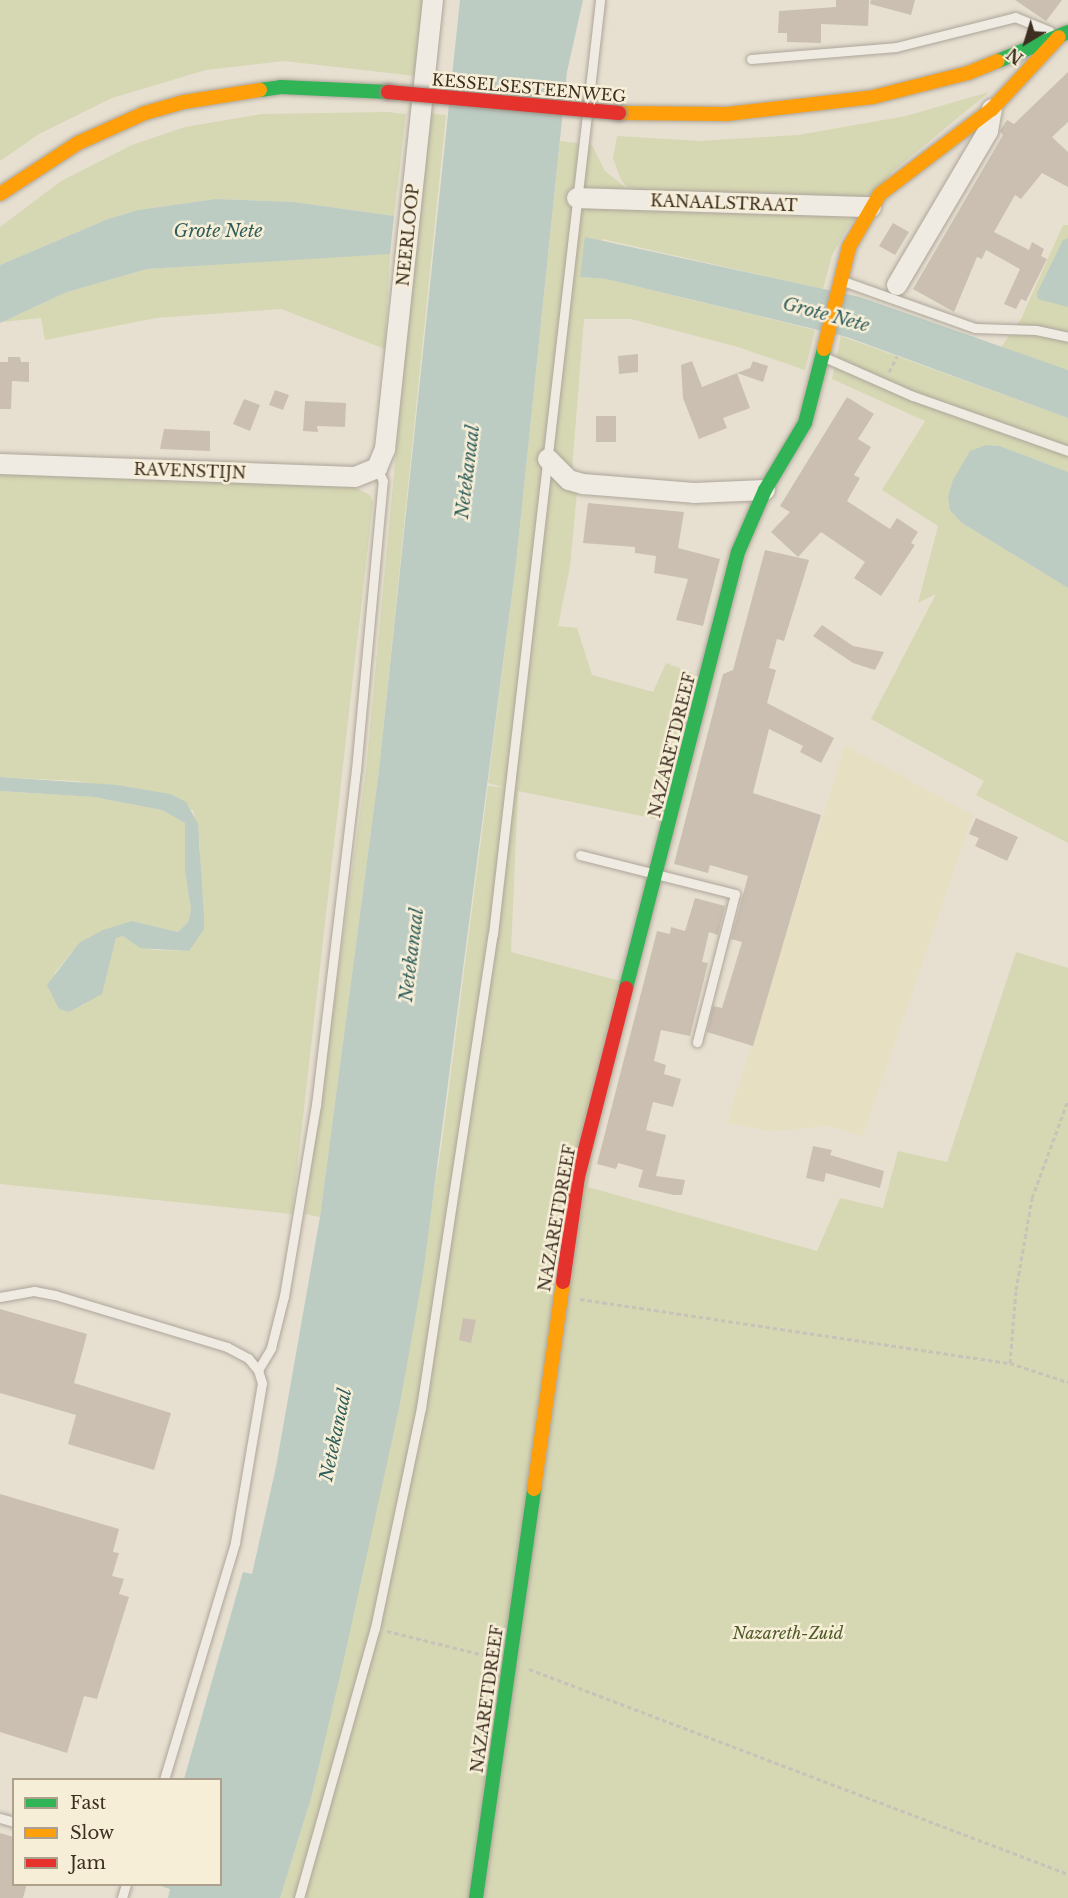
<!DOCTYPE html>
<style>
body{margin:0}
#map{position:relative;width:1068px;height:1898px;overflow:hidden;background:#e7e0d1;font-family:"Libre Baskerville",serif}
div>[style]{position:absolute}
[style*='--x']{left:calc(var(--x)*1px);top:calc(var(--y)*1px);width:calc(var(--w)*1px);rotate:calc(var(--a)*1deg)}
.farmland>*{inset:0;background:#e6dfc2}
.green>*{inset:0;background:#d6d7b3}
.water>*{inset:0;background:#bcccc2}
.building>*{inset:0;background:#cbbfb2}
.path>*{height:3px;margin-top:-1.5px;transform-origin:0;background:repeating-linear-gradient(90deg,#c8c2b9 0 4.5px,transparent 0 7.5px)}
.roads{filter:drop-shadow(0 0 2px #ada599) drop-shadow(0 0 2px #ada599)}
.lane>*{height:9px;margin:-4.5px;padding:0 4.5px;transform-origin:4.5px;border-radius:4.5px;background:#efebe3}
.street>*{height:20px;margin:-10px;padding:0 10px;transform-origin:10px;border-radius:10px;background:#efebe3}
.fast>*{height:14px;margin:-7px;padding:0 7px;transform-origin:7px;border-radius:7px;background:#30b455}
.slow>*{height:14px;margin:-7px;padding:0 7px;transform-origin:7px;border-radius:7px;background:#ff9f0a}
.jam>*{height:14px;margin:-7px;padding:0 7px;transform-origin:7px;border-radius:7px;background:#e5322d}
.bridges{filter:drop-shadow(0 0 2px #928b80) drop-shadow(0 0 2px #928b80)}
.jam-bridge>*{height:14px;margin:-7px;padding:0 7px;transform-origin:7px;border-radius:7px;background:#e5322d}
span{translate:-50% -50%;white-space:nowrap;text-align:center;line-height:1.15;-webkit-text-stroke:5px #f7eed8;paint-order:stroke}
.street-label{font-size:16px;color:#3d2e20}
.park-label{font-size:16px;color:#4d5a26;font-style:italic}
.water-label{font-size:18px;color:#2f5d5a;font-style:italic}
.legend{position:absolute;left:12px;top:1778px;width:210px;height:108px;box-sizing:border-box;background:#f7eed8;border:2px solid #ada18e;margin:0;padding:8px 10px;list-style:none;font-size:18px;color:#3d2e20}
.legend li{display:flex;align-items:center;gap:12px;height:30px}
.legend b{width:30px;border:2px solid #ada18e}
.north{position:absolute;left:996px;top:12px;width:60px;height:60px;-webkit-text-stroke:4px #f7eed8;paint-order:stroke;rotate:218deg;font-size:16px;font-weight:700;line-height:24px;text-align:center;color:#3d2e20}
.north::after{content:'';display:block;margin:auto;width:21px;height:27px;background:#3d2e20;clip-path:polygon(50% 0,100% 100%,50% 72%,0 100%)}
</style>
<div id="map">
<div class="farmland">
<i style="clip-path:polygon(845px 745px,973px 815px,863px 1136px,828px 1126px,773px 1131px,727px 1123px)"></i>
</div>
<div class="green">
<i style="clip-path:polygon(0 0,427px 0,415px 76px,284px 61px,206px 70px,112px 98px,39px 134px,0 161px)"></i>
<i style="clip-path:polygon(989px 92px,892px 172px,847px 229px,832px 255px,823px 289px,602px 239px,580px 277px,606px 279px,815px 330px,805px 370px,738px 347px,631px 319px,584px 319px,572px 469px,577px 493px,570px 566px,558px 626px,577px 628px,592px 675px,653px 692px,666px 663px,695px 674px,656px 819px,518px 791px,511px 952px,620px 981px,588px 1187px,817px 1251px,840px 1198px,883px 1208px,898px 1151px,947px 1162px,1016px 952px,1068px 968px,1068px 1898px,280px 1898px,312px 1795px,399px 1409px,442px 1142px,488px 786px,506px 788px,488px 783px,516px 564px,560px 141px,592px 145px,605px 171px,630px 191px,621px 180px,613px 158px,617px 136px,700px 141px,798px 135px,906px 116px)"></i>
<i style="clip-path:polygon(387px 112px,406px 114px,394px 216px,294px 202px,216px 199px,138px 210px,108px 219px,0 265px,0 227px,61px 181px,132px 145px,185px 127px,262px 114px)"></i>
<i style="clip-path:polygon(428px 113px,446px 115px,379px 770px,320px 1217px,305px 1214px,366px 770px)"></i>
<i style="clip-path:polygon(1063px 225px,1068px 225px,1068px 370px,1001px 347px,1021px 319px)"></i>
<i style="clip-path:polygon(374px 253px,390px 254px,385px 349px,281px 309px,156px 318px,45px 340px,41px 318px,2px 322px,67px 292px,147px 269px)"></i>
<i style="clip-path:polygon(841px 336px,1068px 418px,1068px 472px,1000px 446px,986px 445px,962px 523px,1068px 588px,1068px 843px,976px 795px,984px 781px,871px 719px,936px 594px,918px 603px,938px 526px,882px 490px,925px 421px,832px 379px)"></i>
<i style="clip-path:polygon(0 472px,354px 487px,370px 495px,373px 502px,292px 1214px,0 1184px,0 791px,94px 797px,162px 810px,185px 823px,185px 871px,191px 910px,188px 922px,178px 932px,132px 921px,79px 943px,54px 974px,82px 1006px,93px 996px,107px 968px,116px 938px,123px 936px,154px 950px,189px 951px,200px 877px,200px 845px,193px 810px,77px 781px,0 777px)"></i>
</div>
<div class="water">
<i style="clip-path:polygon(460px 0,583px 0,567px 72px,516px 564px,423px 1274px,399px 1409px,343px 1663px,312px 1795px,280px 1898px,168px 1898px,170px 1889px,158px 1885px,220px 1884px,220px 1780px,184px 1779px,243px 1572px,252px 1574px,276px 1467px,320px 1217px,379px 770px)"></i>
<i style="clip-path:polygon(216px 199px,294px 202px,394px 216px,390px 254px,147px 269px,67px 292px,0 323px,0 265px,108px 219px,138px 210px)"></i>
<i style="clip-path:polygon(585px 237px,860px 297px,1068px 370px,1068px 418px,847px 337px,606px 279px,580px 277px)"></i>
<i style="clip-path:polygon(1068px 238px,1068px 307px,1038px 299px,1037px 293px,1063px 240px)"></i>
<i style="clip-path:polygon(986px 445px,1000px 446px,1068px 472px,1068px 588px,962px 523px,950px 510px,948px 497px,953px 480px,970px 451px)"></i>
<i style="clip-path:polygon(0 777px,117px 785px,170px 794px,186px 802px,198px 824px,204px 918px,204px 929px,189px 951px,140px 948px,123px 936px,116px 938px,102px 994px,69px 1012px,59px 1009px,47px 985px,79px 943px,103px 930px,132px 921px,178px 932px,188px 922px,191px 910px,185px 871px,185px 823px,162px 810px,94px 797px,0 791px)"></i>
</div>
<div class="building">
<i style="clip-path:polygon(836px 0,869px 0,868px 26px,821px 24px,821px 43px,787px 42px,787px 33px,778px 33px,779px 11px,836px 7px)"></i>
<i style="clip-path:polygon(871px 0,915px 0,911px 15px,870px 4px)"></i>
<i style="clip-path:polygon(1015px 0,1062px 0,1046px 21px)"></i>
<i style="clip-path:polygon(1068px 72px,1068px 122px,1052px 137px,1068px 152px,1068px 187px,1042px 173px,1021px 199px,1015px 195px,994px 232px,1029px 250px,1032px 242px,1044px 249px,1041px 256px,1047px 259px,1026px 301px,1021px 299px,1016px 309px,1004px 304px,1020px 269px,986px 250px,982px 259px,977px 257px,954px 312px,913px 289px,1003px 135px,1000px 131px,1007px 120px,1014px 124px)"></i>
<i style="clip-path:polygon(893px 223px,909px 232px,895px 255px,879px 246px)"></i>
<i style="clip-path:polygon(638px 354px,638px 372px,619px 374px,618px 356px)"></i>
<i style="clip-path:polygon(8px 357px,20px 357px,21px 362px,29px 362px,29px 382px,12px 381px,11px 409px,0 409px,0 362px,8px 362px)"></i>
<i style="clip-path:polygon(692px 361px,702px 387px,737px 373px,750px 408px,723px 418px,727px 428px,699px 439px,683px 398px,681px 365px)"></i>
<i style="clip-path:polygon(753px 361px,768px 366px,763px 382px,737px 373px,750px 368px)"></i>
<i style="clip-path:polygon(275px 390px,289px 395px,283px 410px,269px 405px)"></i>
<i style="clip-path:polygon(847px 397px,874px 414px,858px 439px,871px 447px,854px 475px,860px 478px,847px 501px,890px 529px,897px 518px,918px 532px,911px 543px,915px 545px,881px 596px,854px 578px,865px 562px,821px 532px,798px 557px,771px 532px,790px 512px,780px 506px)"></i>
<i style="clip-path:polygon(244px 399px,260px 405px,250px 431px,233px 424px)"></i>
<i style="clip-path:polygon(305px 401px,346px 403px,345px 427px,317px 426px,318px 432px,303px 431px)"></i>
<i style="clip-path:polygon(596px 416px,616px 416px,616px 442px,596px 442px)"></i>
<i style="clip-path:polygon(164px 429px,210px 431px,210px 451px,160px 449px)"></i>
<i style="clip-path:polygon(588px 503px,684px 512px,678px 548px,720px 559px,703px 626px,676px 620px,688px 579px,654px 573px,656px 556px,635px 553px,635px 547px,583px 543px)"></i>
<i style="clip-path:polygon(765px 550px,809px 560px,784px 641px,777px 639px,769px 668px,776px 670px,767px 703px,834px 738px,821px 763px,800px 752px,803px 746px,769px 729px,753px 793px,821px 815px,753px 1046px,707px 1032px,713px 1006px,722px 1008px,742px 942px,731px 939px,748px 876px,710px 865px,708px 873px,674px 864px,723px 674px,733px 670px)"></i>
<i style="clip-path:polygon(822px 625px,853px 646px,884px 652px,875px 670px,853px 663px,813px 636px)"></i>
<i style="clip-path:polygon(976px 818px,1018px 837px,1007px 861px,975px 846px,979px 838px,969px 834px)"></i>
<i style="clip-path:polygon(695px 898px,725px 906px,718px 935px,709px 932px,702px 962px,708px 963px,690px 1036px,661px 1030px,654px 1061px,666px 1065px,664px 1074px,681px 1079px,673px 1107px,653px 1102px,646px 1130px,666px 1135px,656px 1176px,685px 1180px,682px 1195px,674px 1195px,638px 1187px,643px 1170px,618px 1163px,616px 1169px,597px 1164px,657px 931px,670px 934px,671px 927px,685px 931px)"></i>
<i style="clip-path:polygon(813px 1146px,832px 1150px,830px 1155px,884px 1171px,880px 1188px,826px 1173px,824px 1182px,806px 1178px)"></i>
<i style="clip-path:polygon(0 1309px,87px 1334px,74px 1383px,171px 1413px,154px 1470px,68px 1444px,76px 1415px,0 1393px)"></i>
<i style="clip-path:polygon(463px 1318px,476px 1320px,471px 1343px,459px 1340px)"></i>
<i style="clip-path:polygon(0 1494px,119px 1529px,113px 1552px,119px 1553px,112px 1576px,124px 1579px,119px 1594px,129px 1597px,97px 1699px,84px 1696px,67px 1753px,0 1732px)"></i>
<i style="clip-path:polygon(0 1833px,14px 1837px,14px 1884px,27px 1884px,23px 1898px,0 1898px)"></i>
</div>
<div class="path">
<i style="--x:889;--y:372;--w:18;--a:-63"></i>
<i style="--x:580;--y:1299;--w:435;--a:8.5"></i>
<i style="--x:1010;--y:1363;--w:61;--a:18.1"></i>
<i style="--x:1010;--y:1363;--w:73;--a:-85.3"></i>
<i style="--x:1016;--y:1290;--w:93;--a:-80.1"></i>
<i style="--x:1032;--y:1198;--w:104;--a:-69.8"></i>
<i style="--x:387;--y:1631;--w:104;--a:13.9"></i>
<i style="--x:529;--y:1669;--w:577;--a:20.82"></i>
</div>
<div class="roads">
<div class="lane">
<i style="--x:751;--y:59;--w:145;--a:-4.7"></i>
<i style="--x:896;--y:47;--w:123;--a:-14.1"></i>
<i style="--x:1015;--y:17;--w:37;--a:22"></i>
<i style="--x:843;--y:281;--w:140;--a:19.6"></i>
<i style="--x:975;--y:328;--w:61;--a:1.9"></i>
<i style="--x:1036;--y:330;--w:33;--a:12"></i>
<i style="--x:824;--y:357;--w:97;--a:23.7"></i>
<i style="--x:913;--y:396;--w:164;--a:19.5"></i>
<i style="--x:580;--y:855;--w:160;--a:14.1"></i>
<i style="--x:735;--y:894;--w:153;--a:104.4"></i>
<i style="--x:0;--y:1297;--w:35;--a:-10"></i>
<i style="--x:34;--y:1291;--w:21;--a:11"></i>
<i style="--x:55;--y:1295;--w:180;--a:16.8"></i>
<i style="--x:227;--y:1347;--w:24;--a:28"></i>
<i style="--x:248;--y:1358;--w:16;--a:50"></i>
<i style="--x:258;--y:1370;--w:14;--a:73"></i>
<i style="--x:262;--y:1383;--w:162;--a:99.6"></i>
<i style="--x:235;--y:1543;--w:247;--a:106.7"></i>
<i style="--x:258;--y:1370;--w:26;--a:-59"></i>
<i style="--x:271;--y:1348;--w:54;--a:-76"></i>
<i style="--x:284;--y:1296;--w:194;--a:-80.5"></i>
<i style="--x:316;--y:1105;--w:337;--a:-83.2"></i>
<i style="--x:356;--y:770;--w:290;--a:-84.7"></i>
<i style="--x:383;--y:481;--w:14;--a:-115"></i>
<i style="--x:0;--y:1818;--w:15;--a:16"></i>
<i style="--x:122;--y:1898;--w:15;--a:-74"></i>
<i style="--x:299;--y:1898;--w:280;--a:-74.3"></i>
<i style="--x:375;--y:1628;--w:225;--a:-78.2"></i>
<i style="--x:421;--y:1408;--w:479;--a:-81.4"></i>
<i style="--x:493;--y:934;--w:940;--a:-83.46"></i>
</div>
<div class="street">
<i style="--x:577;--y:198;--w:294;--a:1.8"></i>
<i style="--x:897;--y:285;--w:179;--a:-59.4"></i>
<i style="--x:988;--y:131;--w:22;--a:-80"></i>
<i style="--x:548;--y:459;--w:30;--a:45"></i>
<i style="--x:569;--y:480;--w:15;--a:16"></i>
<i style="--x:583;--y:484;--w:111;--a:4.6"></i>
<i style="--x:694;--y:493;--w:71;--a:-2.4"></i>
<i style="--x:0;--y:464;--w:355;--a:2.1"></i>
<i style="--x:355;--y:477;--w:24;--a:-22"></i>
<i style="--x:377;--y:468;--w:21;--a:-67"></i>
<i style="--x:385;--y:449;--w:452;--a:-83.9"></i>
</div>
<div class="fast">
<i style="--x:998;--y:61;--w:76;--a:-22.5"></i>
<i style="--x:260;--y:90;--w:21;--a:-8"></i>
<i style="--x:281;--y:87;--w:107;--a:2.7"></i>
<i style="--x:626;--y:988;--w:450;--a:-75.6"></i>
<i style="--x:738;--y:552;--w:68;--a:-66.5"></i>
<i style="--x:765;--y:490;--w:78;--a:-59.2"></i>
<i style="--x:805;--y:423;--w:76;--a:-75.6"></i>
<i style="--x:476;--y:1898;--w:413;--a:-81.9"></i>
</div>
<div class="slow">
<i style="--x:619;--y:113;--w:108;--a:0.5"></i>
<i style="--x:727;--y:114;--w:147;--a:-6.6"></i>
<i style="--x:873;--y:97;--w:98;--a:-14.2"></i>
<i style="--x:968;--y:73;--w:32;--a:-22"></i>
<i style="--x:0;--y:194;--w:93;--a:-33.2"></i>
<i style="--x:78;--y:143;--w:73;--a:-24.1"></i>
<i style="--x:145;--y:113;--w:41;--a:-15.8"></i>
<i style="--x:184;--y:102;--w:77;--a:-9"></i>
<i style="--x:824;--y:349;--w:105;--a:-76.2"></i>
<i style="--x:849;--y:247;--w:61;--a:-59.7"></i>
<i style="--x:880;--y:194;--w:141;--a:-37.2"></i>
<i style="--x:992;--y:109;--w:98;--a:-47.1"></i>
<i style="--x:534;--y:1489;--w:209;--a:-82"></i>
</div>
<div class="jam">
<i style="--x:563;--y:1282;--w:106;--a:-81.9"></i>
<i style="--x:578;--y:1177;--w:195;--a:-75.7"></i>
</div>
</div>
<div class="bridges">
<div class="jam-bridge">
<i style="--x:388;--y:92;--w:232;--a:5.2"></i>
</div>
</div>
<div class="street-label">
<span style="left:529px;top:88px;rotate:5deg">KESSELSESTEENWEG</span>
<span style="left:724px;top:203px;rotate:2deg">KANAALSTRAAT</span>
<span style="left:408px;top:235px;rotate:-84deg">NEERLOOP</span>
<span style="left:190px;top:471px;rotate:2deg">RAVENSTIJN</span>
<span style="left:672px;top:745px;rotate:-76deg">NAZARETDREEF</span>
<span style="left:557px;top:1218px;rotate:-80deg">NAZARETDREEF</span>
<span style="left:487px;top:1699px;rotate:-82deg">NAZARETDREEF</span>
</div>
<div class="park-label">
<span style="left:788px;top:1633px">Nazareth-Zuid</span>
</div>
<div class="water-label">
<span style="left:218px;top:231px">Grote Nete</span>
<span style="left:826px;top:315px;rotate:15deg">Grote Nete</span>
<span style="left:468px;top:472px;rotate:-83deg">Netekanaal</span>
<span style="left:412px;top:955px;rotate:-83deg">Netekanaal</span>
<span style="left:336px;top:1435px;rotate:-78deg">Netekanaal</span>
</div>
<ul class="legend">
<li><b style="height:8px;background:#30b455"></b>Fast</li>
<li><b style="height:8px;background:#ff9f0a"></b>Slow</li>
<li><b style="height:8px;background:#e5322d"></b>Jam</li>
</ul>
<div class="north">N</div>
</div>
